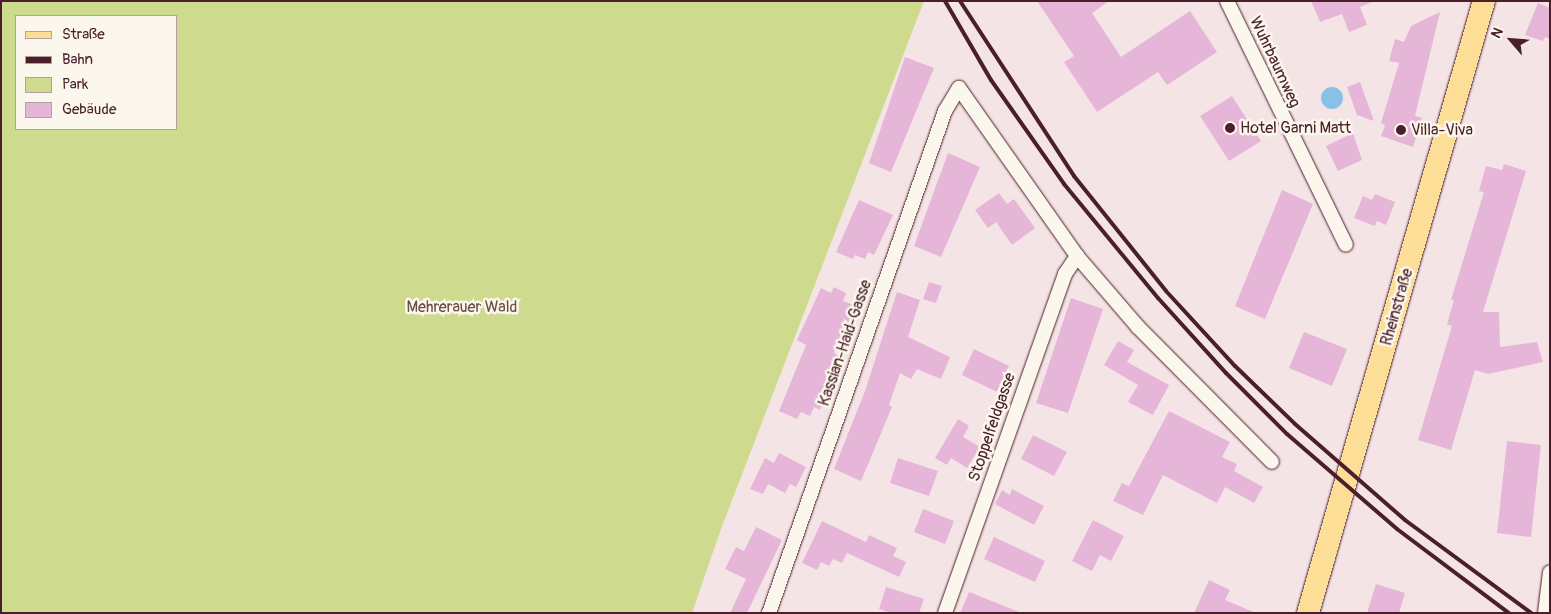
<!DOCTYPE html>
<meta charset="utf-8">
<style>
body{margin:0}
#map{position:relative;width:1551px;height:614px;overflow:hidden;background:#f5e4e6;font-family:Pangolin,sans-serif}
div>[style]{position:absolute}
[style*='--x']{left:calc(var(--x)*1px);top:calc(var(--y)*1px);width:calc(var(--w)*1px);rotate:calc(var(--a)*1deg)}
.green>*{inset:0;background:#ceda8d}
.water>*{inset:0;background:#87c2e6}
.round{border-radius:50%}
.building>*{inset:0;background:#e6b6d8}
.roads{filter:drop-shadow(0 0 1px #4a1f2b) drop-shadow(0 0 1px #4a1f2b)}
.minor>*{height:14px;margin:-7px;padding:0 7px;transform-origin:7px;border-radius:7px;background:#fbf7ec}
.primary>*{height:22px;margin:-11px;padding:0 11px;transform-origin:11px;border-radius:11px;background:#fdde96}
.rail>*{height:4px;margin:-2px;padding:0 2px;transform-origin:2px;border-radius:2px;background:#4a1f2b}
.dots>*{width:14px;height:14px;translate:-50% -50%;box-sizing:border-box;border:2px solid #fbf7ec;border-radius:50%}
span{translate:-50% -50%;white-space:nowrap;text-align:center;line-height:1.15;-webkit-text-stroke:5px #fbf7ec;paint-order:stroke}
.street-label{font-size:16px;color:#4a1f2b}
.poi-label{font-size:16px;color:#4a1f2b}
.left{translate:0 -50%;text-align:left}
.park-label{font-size:16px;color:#6b4e44}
.frame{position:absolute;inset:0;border:2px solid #4a1f2b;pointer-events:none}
.legend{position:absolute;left:15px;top:15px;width:162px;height:115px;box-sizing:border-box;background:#fbf7ec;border:1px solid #b4a19f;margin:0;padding:6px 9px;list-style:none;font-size:15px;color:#4a1f2b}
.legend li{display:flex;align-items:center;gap:10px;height:25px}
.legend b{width:25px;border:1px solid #b4a19f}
.north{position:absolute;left:1486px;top:15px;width:50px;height:50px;-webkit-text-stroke:4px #fbf7ec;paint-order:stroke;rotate:297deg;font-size:14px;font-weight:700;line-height:20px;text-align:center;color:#4a1f2b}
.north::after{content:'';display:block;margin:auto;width:18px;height:22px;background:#4a1f2b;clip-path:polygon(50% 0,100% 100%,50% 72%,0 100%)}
</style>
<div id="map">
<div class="green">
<i style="clip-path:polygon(evenodd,1px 1px,924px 1px,721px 529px,692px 613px,1px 613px,1px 1px,16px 16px,176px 16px,176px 129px,16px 129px,16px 16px)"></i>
</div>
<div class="water">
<i class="round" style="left:1321px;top:87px;width:22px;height:22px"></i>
</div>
<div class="building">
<i style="clip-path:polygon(1037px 1px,1109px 1px,1092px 13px,1121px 57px,1190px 11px,1217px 52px,1167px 85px,1158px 72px,1097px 112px,1064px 62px,1074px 56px)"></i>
<i style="clip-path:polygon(1311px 1px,1371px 1px,1372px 2px,1360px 7px,1367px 25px,1349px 32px,1342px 14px,1320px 22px)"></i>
<i style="clip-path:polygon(1538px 3px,1550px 8px,1550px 39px,1545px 37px,1543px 41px,1525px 35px)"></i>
<i style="clip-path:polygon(1440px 12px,1415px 116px,1422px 118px,1413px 147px,1381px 136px,1385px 125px,1381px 123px,1399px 63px,1389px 61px,1395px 39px,1404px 42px,1411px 26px)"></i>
<i style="clip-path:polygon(905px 57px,934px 68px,891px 172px,869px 163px)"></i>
<i style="clip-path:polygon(1360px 82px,1374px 121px,1357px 115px,1347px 87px)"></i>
<i style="clip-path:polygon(1232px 96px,1261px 141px,1229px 161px,1200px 116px)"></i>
<i style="clip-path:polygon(1353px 133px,1362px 160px,1338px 171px,1326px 146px)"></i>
<i style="clip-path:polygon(948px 153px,980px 167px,941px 257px,914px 246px)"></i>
<i style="clip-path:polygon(1504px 164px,1526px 171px,1483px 312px,1499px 312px,1500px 347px,1537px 342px,1543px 362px,1488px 374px,1475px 370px,1451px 450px,1418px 440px,1452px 326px,1447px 324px,1454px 300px,1451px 300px,1484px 192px,1479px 191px,1486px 166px,1502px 170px)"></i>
<i style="clip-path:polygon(1282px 190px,1313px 204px,1265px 319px,1235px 306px)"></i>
<i style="clip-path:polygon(999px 193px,1007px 204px,1014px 199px,1035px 228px,1012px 245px,996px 222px,988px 228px,975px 210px)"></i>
<i style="clip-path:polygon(1375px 194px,1395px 202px,1386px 225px,1377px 221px,1375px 226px,1354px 218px,1363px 196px,1372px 200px)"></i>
<i style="clip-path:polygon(859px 200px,893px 215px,874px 255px,868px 252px,865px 259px,855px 255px,853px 259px,836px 252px)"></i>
<i style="clip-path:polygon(929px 282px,942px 286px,936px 303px,923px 299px)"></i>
<i style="clip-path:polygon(834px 287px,846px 293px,843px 301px,856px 306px,834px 353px,844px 358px,820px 410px,814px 407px,810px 416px,801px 412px,797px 419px,779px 411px,806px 345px,797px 340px,821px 288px,831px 293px)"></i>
<i style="clip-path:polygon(897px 292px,920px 300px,908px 337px,950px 357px,941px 379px,917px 369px,911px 379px,900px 373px,889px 405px,892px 407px,861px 481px,834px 469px,865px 391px)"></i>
<i style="clip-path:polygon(1071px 298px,1103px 309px,1068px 413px,1036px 403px)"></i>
<i style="clip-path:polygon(1304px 332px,1347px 349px,1332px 386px,1289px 368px)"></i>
<i style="clip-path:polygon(1118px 341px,1134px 350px,1127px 362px,1169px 385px,1153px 415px,1128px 402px,1138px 385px,1104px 365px)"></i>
<i style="clip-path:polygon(974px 349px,1009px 366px,997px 392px,962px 375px)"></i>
<i style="clip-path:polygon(1169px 411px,1230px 442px,1222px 457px,1237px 464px,1234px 471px,1263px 487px,1254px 503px,1225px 487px,1217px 503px,1163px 475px,1143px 515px,1113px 501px,1122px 483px,1129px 486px)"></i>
<i style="clip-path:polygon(958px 419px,969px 426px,963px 437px,980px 447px,967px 468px,951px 458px,947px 465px,935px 458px)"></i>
<i style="clip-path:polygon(1033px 435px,1067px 452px,1054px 476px,1021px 459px)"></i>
<i style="clip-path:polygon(1507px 441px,1541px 445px,1531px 537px,1497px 533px)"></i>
<i style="clip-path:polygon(779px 453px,806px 467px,796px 487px,790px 484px,785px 493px,768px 484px,763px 494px,750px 489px,765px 458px,774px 463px)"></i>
<i style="clip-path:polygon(898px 458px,938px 471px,929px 496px,890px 483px)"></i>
<i style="clip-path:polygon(1012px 489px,1044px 506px,1034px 525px,995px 504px,1002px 490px,1010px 495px)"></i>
<i style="clip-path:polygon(923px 509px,954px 521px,945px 544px,914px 532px)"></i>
<i style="clip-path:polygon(1093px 520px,1124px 536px,1111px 561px,1100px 555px,1092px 571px,1072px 561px)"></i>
<i style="clip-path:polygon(822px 521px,866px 542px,869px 535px,897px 548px,893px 556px,906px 562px,899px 577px,847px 553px,842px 563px,833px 559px,829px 566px,821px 562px,817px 570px,802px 563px)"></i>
<i style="clip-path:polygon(756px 527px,782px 540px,747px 613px,730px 613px,746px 579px,725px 569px,736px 547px,744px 551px)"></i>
<i style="clip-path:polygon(994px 537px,1045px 561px,1035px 582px,984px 559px)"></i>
<i style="clip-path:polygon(1209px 580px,1230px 590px,1225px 600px,1256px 613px,1194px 613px)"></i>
<i style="clip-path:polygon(1376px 584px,1405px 593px,1399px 613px,1367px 613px)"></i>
<i style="clip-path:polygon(886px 587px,924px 599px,919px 613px,891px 613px,879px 609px)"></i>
<i style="clip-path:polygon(969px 592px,1019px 612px,1018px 613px,960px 613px)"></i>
</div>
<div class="roads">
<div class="minor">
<i style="--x:1227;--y:1;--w:271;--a:64"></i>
<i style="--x:769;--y:613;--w:532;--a:-70.68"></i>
<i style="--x:945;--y:111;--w:27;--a:-59"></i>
<i style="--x:959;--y:88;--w:205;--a:54.9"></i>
<i style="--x:1077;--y:256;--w:94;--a:49.3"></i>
<i style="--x:1138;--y:327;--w:190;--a:45.2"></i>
<i style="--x:945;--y:613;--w:360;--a:-70.5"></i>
<i style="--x:1065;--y:274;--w:22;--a:-56"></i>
<i style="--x:1545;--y:613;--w:41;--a:-83"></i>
</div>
<div class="primary">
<i style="--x:1308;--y:613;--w:637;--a:-73.96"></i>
</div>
</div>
<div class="rail">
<i style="--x:945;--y:1;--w:91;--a:59.8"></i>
<i style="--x:991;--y:80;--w:127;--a:54.9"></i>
<i style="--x:1064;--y:184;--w:148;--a:50.5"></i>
<i style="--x:1158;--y:298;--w:101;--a:47.8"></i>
<i style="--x:1226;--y:373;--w:86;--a:45"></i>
<i style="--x:1287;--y:434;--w:145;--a:40.8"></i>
<i style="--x:1397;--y:529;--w:140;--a:36.9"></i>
<i style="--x:960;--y:1;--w:209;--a:56.9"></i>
<i style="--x:1074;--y:176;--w:147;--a:51.3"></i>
<i style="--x:1166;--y:291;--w:102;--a:47.4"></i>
<i style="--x:1235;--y:366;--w:83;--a:44"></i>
<i style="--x:1295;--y:424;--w:146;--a:41.1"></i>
<i style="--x:1405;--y:520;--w:157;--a:36.4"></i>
</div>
<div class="dots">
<i style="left:1230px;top:128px;background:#4a1f2b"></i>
<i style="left:1401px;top:130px;background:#4a1f2b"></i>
</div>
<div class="street-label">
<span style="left:1275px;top:62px;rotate:65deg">Wuhrbaumweg</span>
<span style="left:1397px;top:307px;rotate:-74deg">Rheinstraße</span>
<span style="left:845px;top:343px;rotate:-71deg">Kassian-Haid-Gasse</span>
<span style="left:992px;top:427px;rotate:-71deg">Stoppelfeldgasse</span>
</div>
<div class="poi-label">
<span class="left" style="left:1240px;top:128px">Hotel Garni Matt</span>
<span class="left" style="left:1411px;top:130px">Villa-Viva</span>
</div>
<div class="park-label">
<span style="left:462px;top:307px">Mehrerauer Wald</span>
</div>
<div class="frame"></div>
<ul class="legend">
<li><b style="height:6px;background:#fdde96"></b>Straße</li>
<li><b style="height:6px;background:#4a1f2b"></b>Bahn</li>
<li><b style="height:14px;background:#ceda8d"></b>Park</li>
<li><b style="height:14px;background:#e6b6d8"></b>Gebäude</li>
</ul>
<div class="north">N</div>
</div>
